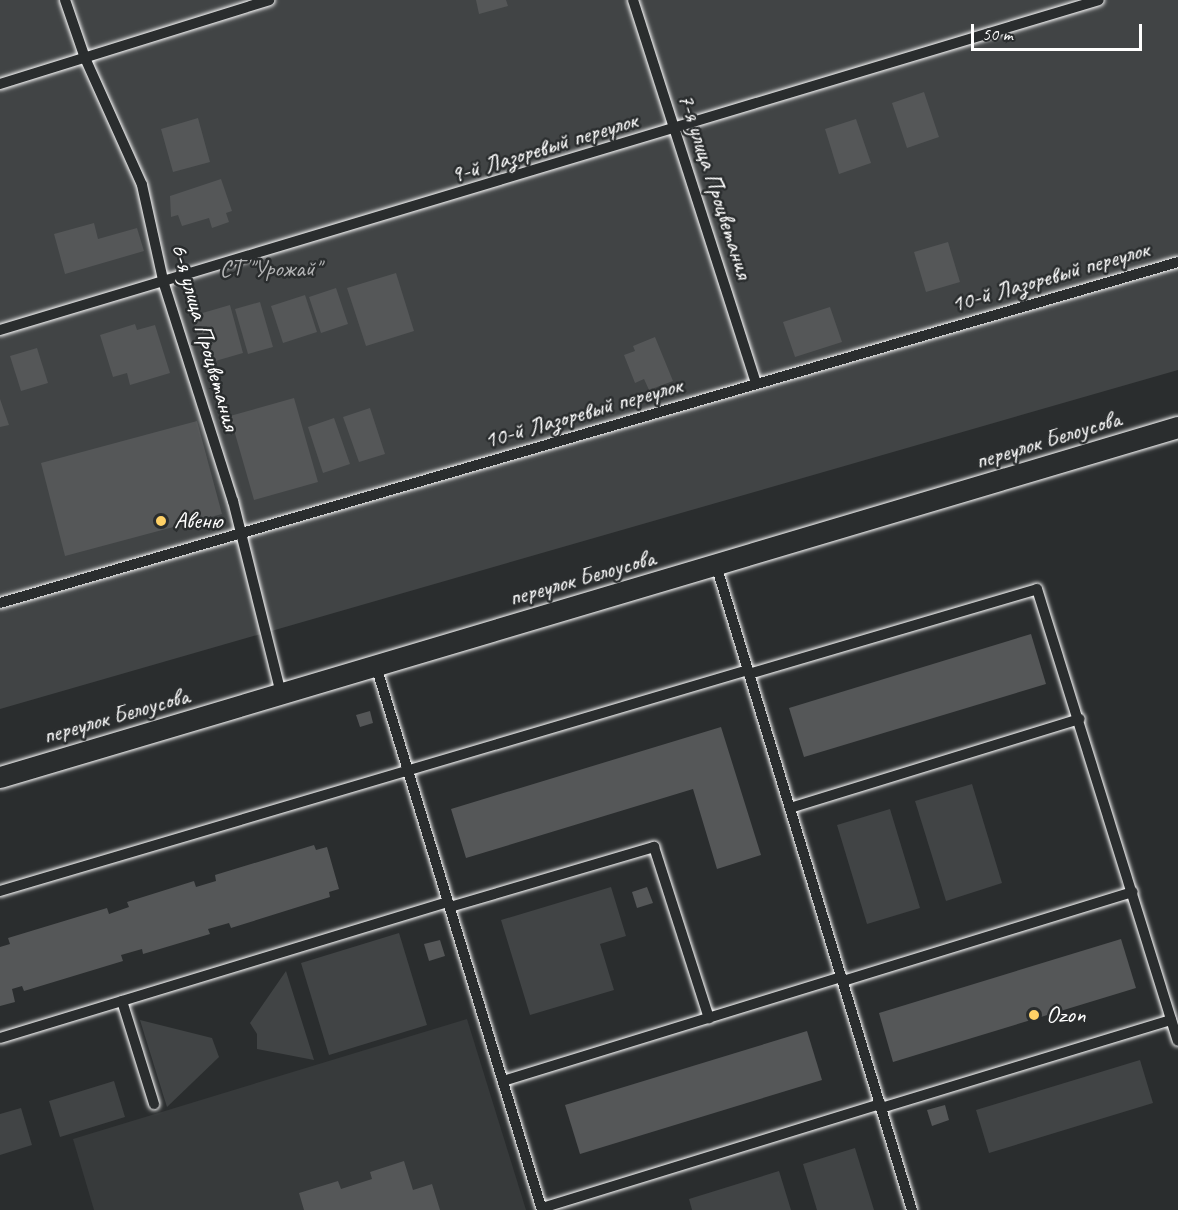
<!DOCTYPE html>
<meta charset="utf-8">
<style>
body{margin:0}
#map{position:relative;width:1178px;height:1210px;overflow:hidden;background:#2a2d2e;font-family:Caveat,sans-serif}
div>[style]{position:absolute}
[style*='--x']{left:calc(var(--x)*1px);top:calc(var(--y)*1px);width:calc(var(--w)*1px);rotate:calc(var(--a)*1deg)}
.built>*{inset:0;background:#373a3b}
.green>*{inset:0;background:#414445}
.building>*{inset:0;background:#555758}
.roads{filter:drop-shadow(0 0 2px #fff) drop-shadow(0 0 2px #fff)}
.lane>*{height:10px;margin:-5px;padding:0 5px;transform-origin:5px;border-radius:5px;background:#2a2d2e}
.street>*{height:21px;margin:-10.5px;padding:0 10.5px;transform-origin:10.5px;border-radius:10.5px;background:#2a2d2e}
.dots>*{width:16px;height:16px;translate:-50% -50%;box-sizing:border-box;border:3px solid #2a2d2e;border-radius:50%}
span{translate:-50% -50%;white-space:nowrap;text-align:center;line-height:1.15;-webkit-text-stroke:5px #2a2d2e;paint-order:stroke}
.street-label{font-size:24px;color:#fff}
.park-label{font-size:24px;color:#b3b4b5}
.poi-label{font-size:24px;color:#fff}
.left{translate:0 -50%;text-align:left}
.scale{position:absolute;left:971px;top:24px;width:171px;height:27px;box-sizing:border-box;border:3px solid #fff;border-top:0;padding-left:8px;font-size:18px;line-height:21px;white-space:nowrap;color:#fff;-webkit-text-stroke:4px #2a2d2e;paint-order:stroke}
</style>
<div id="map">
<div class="built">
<i style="clip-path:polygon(467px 1019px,526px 1210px,94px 1210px,73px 1139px)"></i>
</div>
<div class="green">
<i style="clip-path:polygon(0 0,1178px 0,1178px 370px,0 709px)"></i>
<i style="clip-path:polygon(972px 784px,1002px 883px,946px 901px,915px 801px)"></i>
<i style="clip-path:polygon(890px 809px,920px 908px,867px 924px,837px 825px)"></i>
<i style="clip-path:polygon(611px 887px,626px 936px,600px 944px,614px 990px,530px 1015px,501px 920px)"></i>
<i style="clip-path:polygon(399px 933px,427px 1025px,329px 1055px,301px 963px)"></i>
<i style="clip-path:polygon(286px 971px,314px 1060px,257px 1049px,257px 1034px,250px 1023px)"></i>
<i style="clip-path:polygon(140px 1020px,212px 1038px,219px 1057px,167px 1107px)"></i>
<i style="clip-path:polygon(1140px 1060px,1153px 1103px,989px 1153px,976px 1110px)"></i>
<i style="clip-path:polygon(114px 1081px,125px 1117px,60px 1137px,49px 1101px)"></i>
<i style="clip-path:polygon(21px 1108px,32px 1145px,0 1155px,0 1114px)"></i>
<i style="clip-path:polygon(855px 1148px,874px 1210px,817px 1210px,803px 1164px)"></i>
<i style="clip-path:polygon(779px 1171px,791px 1210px,692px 1210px,689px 1199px)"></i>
</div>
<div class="building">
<i style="clip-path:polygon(476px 0,506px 0,508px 6px,479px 14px)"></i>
<i style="clip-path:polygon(924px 92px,939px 137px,907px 148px,892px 103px)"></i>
<i style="clip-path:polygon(198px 118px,210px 162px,173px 172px,161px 129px)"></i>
<i style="clip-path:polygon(856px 119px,871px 163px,839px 174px,825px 129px)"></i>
<i style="clip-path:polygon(221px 179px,232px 211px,226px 213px,229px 222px,212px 228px,209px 218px,182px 226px,178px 215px,171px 217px,170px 196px)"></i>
<i style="clip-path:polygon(94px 223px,98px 239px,137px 228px,144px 251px,65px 274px,54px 234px)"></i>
<i style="clip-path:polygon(948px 242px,960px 282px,926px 292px,914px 252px)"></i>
<i style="clip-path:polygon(396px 273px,414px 331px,366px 346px,347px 288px)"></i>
<i style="clip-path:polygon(336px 288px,348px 324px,321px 333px,309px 297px)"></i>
<i style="clip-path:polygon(305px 295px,317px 332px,283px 343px,271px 306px)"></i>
<i style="clip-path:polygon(260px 302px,273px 347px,248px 354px,235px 309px)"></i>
<i style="clip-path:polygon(230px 305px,243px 353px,205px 364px,192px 316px)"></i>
<i style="clip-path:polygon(830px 307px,842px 342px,795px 357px,783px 322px)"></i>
<i style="clip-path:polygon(135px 324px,137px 330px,155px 325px,170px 373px,130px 385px,127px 373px,113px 377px,100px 335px)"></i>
<i style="clip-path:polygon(655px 337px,673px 381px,649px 390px,644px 379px,635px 383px,624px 355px,635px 351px,633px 346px)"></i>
<i style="clip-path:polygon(37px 348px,48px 383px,21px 391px,10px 356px)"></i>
<i style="clip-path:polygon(294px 398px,318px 482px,254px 500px,230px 416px)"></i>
<i style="clip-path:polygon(0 399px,9px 425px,0 427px)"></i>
<i style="clip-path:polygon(370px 408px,385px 454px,359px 462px,343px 417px)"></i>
<i style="clip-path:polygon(334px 418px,350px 464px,323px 473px,308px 427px)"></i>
<i style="clip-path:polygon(197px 421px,222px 514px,65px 556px,41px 463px)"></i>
<i style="clip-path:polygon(1031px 634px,1046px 684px,804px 757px,789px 708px)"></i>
<i style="clip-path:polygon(370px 711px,373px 723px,360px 727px,356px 715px)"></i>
<i style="clip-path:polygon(721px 727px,761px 855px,717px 869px,693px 789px,466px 858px,451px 809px)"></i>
<i style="clip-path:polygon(314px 845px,316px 850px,327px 847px,339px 889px,329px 892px,330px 897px,231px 928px,229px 923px,208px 929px,210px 934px,143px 954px,142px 949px,121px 955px,123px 961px,24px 991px,22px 986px,12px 989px,15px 1002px,0 1006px,0 947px,10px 944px,8px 938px,107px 908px,109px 914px,129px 907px,127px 902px,194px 881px,196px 887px,216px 881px,215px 875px)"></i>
<i style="clip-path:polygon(647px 887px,653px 903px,637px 908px,632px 892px)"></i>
<i style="clip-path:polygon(1121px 939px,1136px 988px,893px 1062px,879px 1013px)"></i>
<i style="clip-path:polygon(440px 940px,445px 956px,429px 961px,424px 944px)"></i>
<i style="clip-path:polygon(807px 1031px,822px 1080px,580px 1154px,565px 1105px)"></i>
<i style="clip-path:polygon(945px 1105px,949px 1120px,932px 1126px,927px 1110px)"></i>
<i style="clip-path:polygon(404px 1161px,413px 1190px,432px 1184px,440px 1210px,304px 1210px,299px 1193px,338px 1181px,341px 1189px,372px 1179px,370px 1172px)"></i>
</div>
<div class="roads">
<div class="lane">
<i style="--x:65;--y:0;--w:61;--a:71"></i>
<i style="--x:85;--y:58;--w:139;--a:65.8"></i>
<i style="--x:142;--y:185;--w:101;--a:77.5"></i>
<i style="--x:164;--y:284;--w:228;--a:72.4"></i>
<i style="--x:233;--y:501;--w:199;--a:76"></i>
<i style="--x:633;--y:0;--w:403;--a:72.2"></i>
<i style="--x:0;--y:84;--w:282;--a:-17.3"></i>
<i style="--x:0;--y:330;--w:1147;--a:-16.71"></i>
<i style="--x:716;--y:565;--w:674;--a:73.1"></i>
<i style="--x:0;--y:603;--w:1226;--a:-16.14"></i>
<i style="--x:376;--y:666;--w:569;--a:73.03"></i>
<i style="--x:749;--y:674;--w:300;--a:-16.4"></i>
<i style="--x:1037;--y:589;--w:473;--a:72.7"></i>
<i style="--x:790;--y:808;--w:303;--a:-17.1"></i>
<i style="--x:0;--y:891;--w:780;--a:-16.46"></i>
<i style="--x:450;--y:907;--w:213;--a:-16.4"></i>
<i style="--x:654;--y:847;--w:180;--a:72.2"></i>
<i style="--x:843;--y:981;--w:303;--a:-17.1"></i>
<i style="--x:122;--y:1001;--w:108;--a:72.7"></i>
<i style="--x:0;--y:1038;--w:468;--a:-16.9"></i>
<i style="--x:503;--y:1081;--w:354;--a:-17.1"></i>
<i style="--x:881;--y:1108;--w:303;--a:-16.9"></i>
<i style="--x:542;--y:1208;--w:354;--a:-17.1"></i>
</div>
<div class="street">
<i style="--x:0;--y:777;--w:1229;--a:-16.55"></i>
</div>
</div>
<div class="dots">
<i style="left:161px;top:521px;background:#ffd166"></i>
<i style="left:1034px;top:1015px;background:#ffd166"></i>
</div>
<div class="street-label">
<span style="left:544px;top:148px;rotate:-17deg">9-й Лазоревый переулок</span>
<span style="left:715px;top:186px;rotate:72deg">7-я улица Процветания</span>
<span style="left:1050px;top:277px;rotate:-16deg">10-й Лазоревый переулок</span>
<span style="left:205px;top:337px;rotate:74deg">6-я улица Процветания</span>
<span style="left:583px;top:413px;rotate:-16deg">10-й Лазоревый переулок</span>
<span style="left:1048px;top:440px;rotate:-17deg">переулок Белоусова</span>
<span style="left:582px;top:578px;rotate:-16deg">переулок Белоусова</span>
<span style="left:116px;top:716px;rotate:-16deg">переулок Белоусова</span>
</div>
<div class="park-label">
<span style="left:270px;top:269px">СТ "Урожай"</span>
</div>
<div class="poi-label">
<span class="left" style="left:174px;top:521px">Авеню</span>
<span class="left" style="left:1046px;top:1015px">Ozon</span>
</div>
<div class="scale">50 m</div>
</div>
